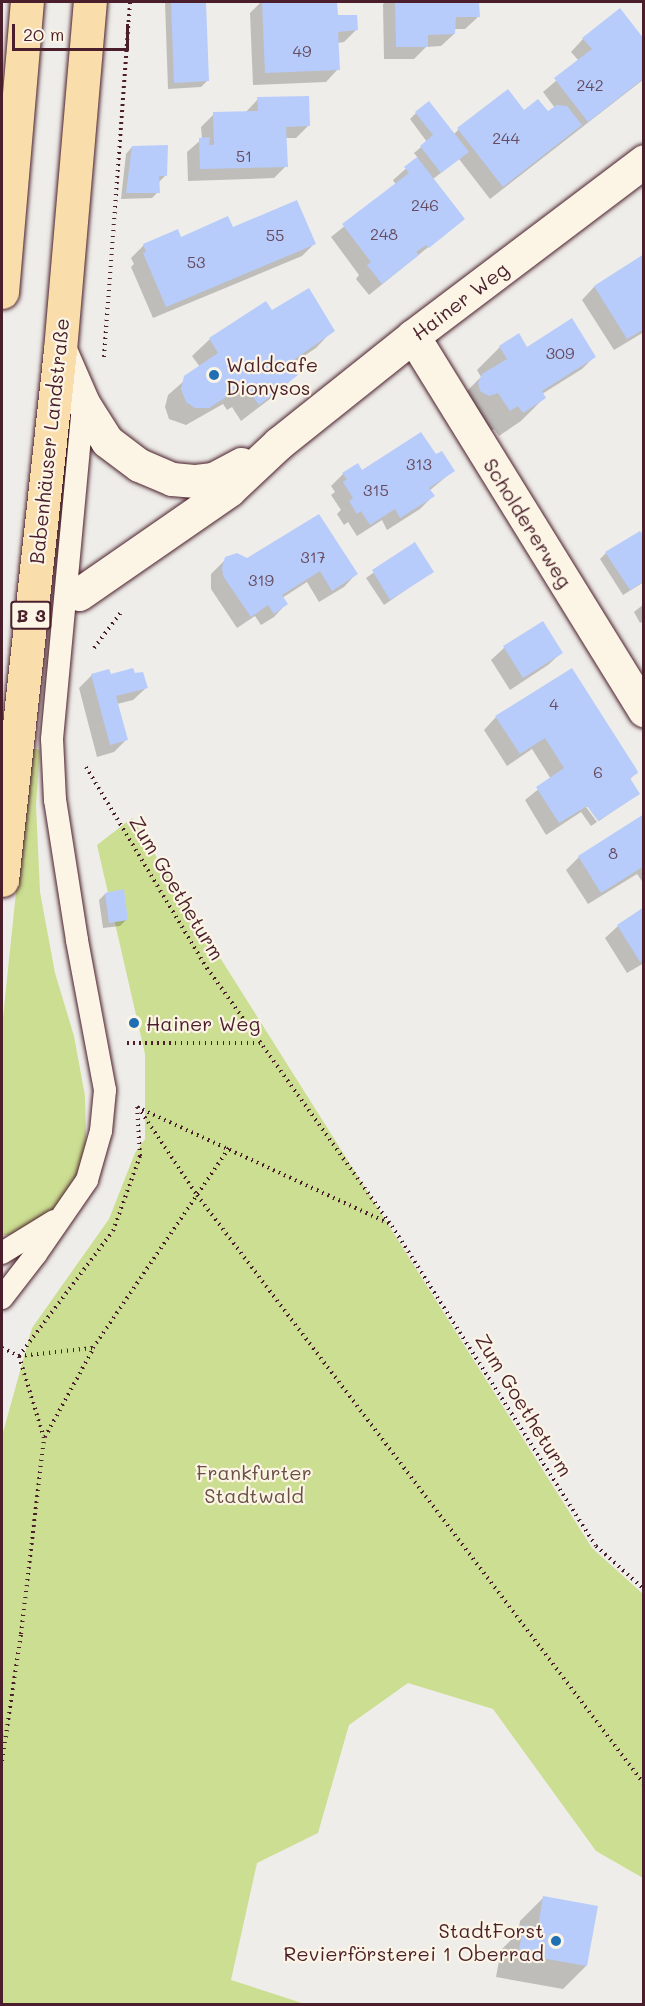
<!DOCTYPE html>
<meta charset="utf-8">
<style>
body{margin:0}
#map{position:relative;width:645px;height:2006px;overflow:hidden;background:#eeede9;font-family:Mali,sans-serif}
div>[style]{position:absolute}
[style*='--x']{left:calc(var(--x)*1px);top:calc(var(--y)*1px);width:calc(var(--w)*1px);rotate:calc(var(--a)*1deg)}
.green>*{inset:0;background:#ccde92}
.shadow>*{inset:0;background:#0003}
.building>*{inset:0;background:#b8ccfb}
.path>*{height:4px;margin-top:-2px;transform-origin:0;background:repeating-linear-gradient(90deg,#4a1f2b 0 1.5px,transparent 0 6px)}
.roads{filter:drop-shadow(0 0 2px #4a1f2b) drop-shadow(0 0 2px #4a1f2b)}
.lane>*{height:22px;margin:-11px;padding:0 11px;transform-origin:11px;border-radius:11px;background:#fcf5e5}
.street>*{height:33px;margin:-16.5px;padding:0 16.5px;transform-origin:16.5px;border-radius:16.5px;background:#fcf5e5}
.primary>*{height:33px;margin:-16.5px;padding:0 16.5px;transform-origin:16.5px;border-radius:16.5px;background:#f9deab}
.dots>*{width:16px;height:16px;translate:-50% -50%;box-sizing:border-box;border:3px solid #fcf5e5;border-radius:50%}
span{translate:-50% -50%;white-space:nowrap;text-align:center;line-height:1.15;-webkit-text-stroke:4.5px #fcf5e5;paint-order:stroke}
.number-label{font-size:16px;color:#664a5f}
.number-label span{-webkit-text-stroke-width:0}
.shield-label span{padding:2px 4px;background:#fcf5e5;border:2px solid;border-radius:4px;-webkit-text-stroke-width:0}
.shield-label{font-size:18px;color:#4a1f2b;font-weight:700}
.street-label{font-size:20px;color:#4a1f2b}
.poi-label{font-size:20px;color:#4a1f2b}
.left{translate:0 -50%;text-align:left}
.right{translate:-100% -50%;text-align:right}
.park-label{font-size:20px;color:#6a4f45}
.frame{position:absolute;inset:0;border:3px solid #4a1f2b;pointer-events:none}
.scale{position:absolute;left:12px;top:24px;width:117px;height:27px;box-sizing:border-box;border:3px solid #4a1f2b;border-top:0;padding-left:8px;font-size:18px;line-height:21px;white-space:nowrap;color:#4a1f2b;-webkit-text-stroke:4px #fcf5e5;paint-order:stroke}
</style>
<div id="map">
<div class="green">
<i style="clip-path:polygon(31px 748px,40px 750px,36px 805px,40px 892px,55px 973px,74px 1036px,85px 1096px,86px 1137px,83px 1170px,70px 1193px,45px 1221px,9px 1235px,2px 1235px,2px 1027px)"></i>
<i style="clip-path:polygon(132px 818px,592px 1548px,643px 1594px,643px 1878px,596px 1851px,493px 1709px,408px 1683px,349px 1725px,318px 1833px,257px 1863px,231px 1980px,305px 2004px,2px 2004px,2px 1436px,32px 1328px,109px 1219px,135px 1153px,145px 1139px,145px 1054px,97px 845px)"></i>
</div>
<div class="shadow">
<i style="clip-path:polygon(165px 2px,205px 2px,208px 80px,201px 87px,168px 89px)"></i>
<i style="clip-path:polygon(261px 2px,336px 2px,337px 16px,356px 30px,344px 42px,337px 43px,338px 69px,326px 82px,253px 85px,250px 13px)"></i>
<i style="clip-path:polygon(386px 2px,478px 2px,478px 17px,465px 29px,454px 29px,454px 34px,441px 46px,426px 47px,414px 59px,384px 59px,383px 4px)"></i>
<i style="clip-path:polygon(583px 39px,644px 41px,644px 79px,490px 199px,459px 159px,433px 179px,463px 219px,369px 295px,356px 279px,359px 275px,331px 237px,396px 185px,393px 180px,418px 158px,414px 153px,427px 142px,410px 119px,416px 113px,453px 135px,458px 130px,524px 112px,547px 114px,555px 108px,543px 92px,579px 61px,571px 52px)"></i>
<i style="clip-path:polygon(258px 99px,309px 125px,296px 138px,285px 138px,286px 166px,274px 178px,188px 181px,187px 152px,202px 139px,201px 127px,214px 114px,245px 113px)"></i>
<i style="clip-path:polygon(132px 147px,166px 175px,159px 182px,158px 192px,152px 198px,121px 199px,126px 154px)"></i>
<i style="clip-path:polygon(232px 229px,315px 243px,302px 256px,153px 318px,131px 267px,134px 264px,131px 258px,144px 245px)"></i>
<i style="clip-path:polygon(644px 256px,644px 332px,614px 350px,582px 300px,594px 287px)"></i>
<i style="clip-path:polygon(272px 312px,333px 330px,316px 348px,289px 366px,296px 375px,279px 392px,241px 421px,232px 407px,227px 410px,223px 404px,186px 425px,169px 419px,165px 407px,168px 395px,200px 367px,192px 356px,210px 339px)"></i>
<i style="clip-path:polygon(500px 347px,526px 349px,594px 357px,582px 369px,542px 394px,544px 398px,521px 421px,499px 436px,494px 429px,486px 434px,459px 399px,481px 377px,477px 370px)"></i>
<i style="clip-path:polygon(436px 456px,453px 471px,429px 491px,433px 496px,420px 509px,387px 530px,382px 520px,357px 536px,348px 522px,344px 525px,337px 514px,341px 510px,331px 495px,335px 492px,331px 486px,343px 474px)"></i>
<i style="clip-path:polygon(644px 539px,644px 582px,623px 595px,600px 559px,606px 553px)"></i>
<i style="clip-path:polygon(414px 544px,432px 572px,384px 605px,366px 578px)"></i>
<i style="clip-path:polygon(247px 560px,356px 574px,344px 587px,319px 602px,307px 582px,282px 598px,286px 604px,274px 617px,261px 625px,255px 616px,237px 628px,211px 589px,211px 574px,224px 561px)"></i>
<i style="clip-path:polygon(644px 604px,644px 621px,640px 623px,634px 612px)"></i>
<i style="clip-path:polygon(542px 623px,561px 653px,548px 665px,510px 690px,491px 660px,504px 648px)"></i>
<i style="clip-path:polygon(92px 675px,110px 676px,146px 688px,133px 700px,117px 704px,126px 740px,114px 752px,97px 757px,79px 688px)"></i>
<i style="clip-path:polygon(496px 717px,636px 773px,629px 780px,638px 794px,599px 821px,590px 807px,586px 807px,597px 822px,591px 826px,581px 812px,546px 835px,525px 800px,551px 779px,532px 749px,507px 766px,484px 730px)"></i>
<i style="clip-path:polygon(644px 816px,644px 884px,637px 874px,588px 904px,566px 870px,579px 857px)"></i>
<i style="clip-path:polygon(105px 894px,126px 920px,120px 926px,103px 928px,99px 900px)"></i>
<i style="clip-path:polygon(644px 909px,644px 963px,627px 973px,605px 938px,618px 926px)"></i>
<i style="clip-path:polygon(543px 1898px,586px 1966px,563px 1989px,496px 1977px,501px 1950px,518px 1933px,520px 1921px)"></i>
</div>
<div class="building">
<i style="clip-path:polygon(171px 2px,206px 2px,209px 81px,174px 83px)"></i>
<i style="clip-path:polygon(262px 2px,337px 2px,338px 15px,357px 15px,358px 30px,338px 32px,340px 70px,265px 73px)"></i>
<i style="clip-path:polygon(395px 2px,479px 2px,480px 17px,456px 17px,455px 34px,428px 35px,428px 47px,396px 47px)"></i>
<i style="clip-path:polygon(620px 8px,644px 39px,644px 78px,588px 122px,554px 78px,592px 49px,582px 38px)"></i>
<i style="clip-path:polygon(508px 89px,524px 110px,538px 99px,548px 111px,557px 105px,567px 106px,582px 125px,503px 187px,457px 128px)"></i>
<i style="clip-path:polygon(309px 96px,310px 126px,286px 127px,288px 167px,200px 169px,199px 138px,210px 137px,209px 145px,214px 145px,213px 112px,258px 111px,257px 97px)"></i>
<i style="clip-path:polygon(429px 101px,469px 152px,441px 173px,420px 146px,433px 135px,415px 112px)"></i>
<i style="clip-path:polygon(168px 145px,167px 176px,159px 176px,160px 193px,126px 193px,132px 146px)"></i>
<i style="clip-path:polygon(417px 157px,465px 219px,429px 248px,426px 245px,416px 252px,419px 255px,382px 284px,367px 265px,371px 262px,342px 224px,409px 173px,404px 167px)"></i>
<i style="clip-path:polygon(297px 200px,316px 244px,166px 307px,143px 253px,146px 252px,143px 244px,178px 229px,181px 237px,228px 216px,233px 227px)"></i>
<i style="clip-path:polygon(644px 254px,644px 329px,627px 339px,594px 286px)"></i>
<i style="clip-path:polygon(309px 288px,335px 331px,289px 363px,298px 375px,259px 405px,249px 391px,244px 394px,240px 388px,209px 408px,195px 408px,186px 402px,181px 389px,184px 376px,218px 353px,209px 338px,266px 301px,272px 310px)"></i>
<i style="clip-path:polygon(572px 318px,596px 357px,542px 391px,546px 398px,523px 413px,518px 406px,510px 411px,498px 393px,489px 396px,480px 391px,478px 383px,482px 374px,507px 359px,499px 346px,519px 333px,527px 347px)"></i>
<i style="clip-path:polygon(421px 432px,436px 454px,442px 451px,455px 471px,429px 488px,435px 496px,416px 508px,400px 518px,395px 509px,370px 525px,361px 511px,357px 514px,349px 501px,353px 498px,343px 482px,347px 479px,342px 473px,358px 463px,362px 470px)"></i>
<i style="clip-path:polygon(319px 514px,358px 574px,332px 591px,320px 571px,282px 595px,288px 604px,274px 614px,268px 605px,251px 617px,223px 576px,222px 567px,225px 557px,237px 553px,247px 558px)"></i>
<i style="clip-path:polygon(640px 531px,644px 536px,644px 581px,630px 590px,605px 552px)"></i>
<i style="clip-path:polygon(415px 542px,434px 572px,390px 600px,372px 570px)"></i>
<i style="clip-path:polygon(543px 621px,563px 653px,523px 678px,503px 646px)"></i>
<i style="clip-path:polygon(133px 668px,135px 673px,143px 672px,148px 688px,116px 696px,128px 740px,110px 745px,91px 674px,109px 669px,111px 674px)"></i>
<i style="clip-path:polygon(572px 668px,637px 770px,638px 773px,630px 778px,640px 794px,598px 821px,587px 806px,559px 823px,536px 787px,564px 768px,545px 738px,520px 754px,495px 716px)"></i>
<i style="clip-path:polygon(644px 814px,644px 866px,601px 893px,578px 856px)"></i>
<i style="clip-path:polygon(124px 889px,128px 920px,109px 923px,105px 893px)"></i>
<i style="clip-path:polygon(644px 907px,644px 960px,640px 962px,617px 925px)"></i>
<i style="clip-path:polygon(543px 1896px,598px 1906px,587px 1966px,518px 1954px,524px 1925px,538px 1927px)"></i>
</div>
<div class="path">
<i style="--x:104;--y:357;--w:356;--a:-85.8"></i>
<i style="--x:94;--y:648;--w:46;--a:-52.9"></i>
<i style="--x:86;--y:767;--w:235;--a:59"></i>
<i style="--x:207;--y:968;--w:317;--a:54.4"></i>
<i style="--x:392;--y:1226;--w:379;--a:57.5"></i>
<i style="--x:596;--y:1546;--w:64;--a:41.9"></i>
<i style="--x:127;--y:1043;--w:134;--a:0"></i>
<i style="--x:137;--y:1107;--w:281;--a:24.8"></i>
<i style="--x:138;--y:1107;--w:106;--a:56.2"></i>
<i style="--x:197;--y:1195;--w:739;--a:52.8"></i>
<i style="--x:2;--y:1348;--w:19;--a:25"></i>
<i style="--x:19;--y:1356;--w:156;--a:-53.1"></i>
<i style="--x:113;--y:1231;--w:80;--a:-70.2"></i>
<i style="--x:140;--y:1156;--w:49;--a:-93.5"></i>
<i style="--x:45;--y:1437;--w:100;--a:-61.4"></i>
<i style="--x:2;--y:1761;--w:128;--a:-81.5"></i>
<i style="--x:21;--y:1634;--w:197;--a:-83.3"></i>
<i style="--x:44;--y:1438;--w:86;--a:-107"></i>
<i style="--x:19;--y:1356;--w:74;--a:-6.2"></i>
<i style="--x:93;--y:1348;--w:242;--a:-55.8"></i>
</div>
<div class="roads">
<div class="lane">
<i style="--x:2;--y:1253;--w:61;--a:-31.6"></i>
<i style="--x:2;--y:1298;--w:56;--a:-52.3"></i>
<i style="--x:36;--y:1254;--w:90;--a:-55.4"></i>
<i style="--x:87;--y:1180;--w:51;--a:-74.1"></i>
<i style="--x:101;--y:1131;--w:41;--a:-84.4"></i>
<i style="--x:105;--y:1090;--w:153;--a:-100.6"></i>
<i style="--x:77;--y:940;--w:142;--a:-98.9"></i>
<i style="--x:55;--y:800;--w:61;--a:-92.8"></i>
<i style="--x:52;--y:739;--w:337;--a:-84.7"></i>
</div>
<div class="street">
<i style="--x:413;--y:336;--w:440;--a:58.3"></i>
<i style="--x:60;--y:350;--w:58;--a:66.5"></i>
<i style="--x:83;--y:403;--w:45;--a:57.7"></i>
<i style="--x:107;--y:441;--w:40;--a:37"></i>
<i style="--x:139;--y:465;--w:36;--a:23"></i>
<i style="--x:172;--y:479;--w:24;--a:5"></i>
<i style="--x:196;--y:481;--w:17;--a:-7"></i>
<i style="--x:213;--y:479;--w:32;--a:-28"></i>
<i style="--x:79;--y:594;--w:183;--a:-34.7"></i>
<i style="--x:229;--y:490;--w:69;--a:-43.2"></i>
<i style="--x:279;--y:443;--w:171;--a:-38.6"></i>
<i style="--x:413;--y:336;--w:290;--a:-37.1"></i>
</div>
<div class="primary">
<i style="--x:2;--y:292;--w:291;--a:-85.1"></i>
<i style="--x:2;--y:880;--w:533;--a:-83.75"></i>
<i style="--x:60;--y:350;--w:349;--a:-85.1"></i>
</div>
</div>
<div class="dots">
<i style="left:214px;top:375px;background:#1f6fb2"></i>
<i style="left:134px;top:1023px;background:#1f6fb2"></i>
<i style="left:556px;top:1941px;background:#1f6fb2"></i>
</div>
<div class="number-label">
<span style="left:302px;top:51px">49</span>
<span style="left:590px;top:85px">242</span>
<span style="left:506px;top:138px">244</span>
<span style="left:244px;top:156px">51</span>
<span style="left:425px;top:205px">246</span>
<span style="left:384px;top:234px">248</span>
<span style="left:275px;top:235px">55</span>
<span style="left:196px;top:262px">53</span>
<span style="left:560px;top:353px">309</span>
<span style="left:419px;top:464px">313</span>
<span style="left:376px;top:490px">315</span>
<span style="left:313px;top:557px">317</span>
<span style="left:261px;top:580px">319</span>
<span style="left:554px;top:704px">4</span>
<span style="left:598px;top:772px">6</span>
<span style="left:613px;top:853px">8</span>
</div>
<div class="shield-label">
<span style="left:31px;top:615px">B 3</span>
</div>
<div class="street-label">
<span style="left:460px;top:301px;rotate:-37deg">Hainer Weg</span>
<span style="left:49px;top:441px;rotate:-84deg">Babenhäuser Landstraße</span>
<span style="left:528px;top:523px;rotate:58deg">Scholdererweg</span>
<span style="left:177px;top:888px;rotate:59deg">Zum Goetheturm</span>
<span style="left:524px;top:1405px;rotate:58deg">Zum Goetheturm</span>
</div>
<div class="poi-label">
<span class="left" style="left:226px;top:376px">Waldcafe<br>Dionysos</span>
<span class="left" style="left:146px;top:1023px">Hainer Weg</span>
<span class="right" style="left:544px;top:1942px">StadtForst<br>Revierförsterei 1 Oberrad</span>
</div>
<div class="park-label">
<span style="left:254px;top:1484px">Frankfurter<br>Stadtwald</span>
</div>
<div class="frame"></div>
<div class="scale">20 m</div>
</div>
